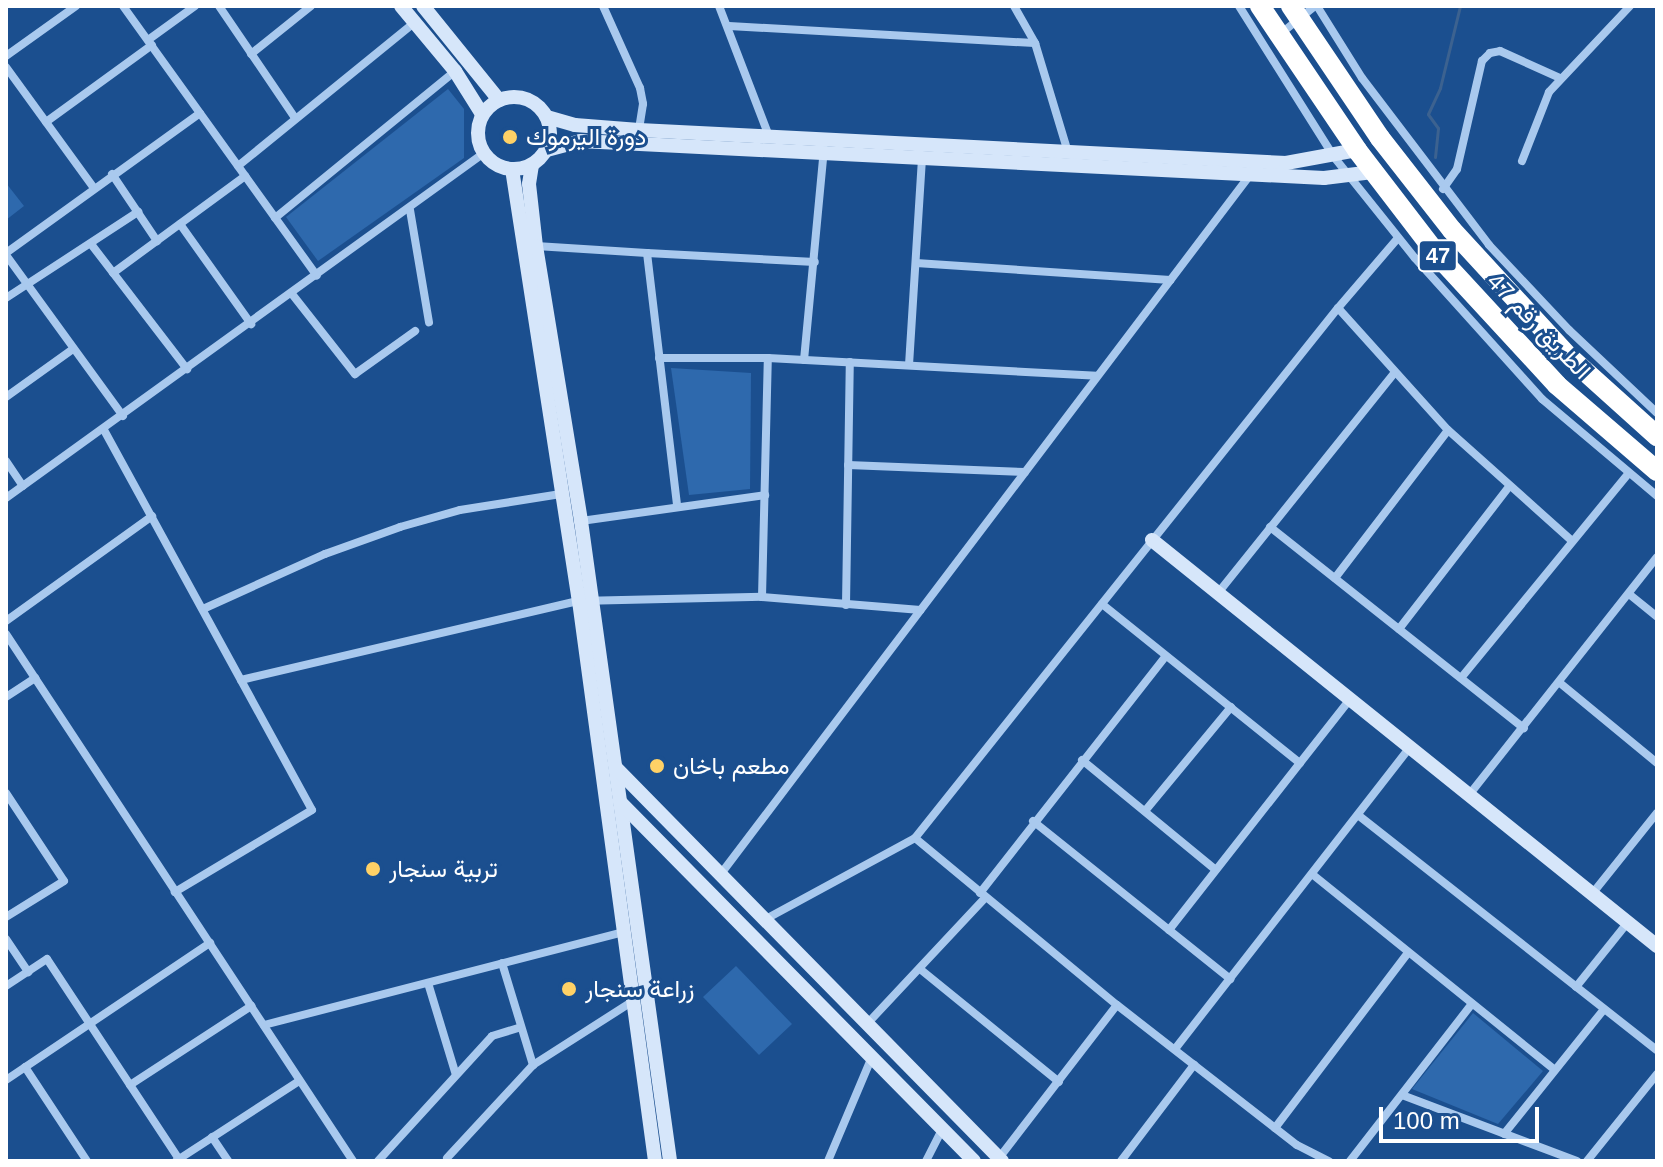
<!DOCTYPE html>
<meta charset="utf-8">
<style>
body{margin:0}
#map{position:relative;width:1663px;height:1167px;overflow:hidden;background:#1b4f8f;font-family:Arial,Vazirmatn,sans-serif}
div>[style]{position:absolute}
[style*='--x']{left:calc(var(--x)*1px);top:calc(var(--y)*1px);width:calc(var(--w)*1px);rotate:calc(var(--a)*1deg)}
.green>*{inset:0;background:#2e69ad}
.stream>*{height:3px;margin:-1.5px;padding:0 1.5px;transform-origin:1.5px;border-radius:1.5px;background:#3c6290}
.street>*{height:8px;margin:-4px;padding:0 4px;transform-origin:4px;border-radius:4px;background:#a9c9ee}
.secondary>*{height:14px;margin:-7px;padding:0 7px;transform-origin:7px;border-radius:7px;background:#d6e6fa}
.secondary>.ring{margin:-7px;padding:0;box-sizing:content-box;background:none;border:14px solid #d6e6fa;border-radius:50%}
.highway>*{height:20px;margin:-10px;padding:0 10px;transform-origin:10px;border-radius:10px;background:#fff}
.dots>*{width:22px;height:22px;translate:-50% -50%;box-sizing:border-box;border:4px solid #1b4f8f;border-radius:50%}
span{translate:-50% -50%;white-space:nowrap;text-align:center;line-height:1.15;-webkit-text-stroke:6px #1b4f8f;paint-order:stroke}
.shield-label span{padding:2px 6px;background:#1b4f8f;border:2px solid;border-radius:6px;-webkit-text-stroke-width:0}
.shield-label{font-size:22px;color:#fff;font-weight:700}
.poi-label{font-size:24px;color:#fff}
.left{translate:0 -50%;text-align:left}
.street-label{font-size:24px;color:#fff}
.frame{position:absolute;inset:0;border:8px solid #fff;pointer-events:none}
.scale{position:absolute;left:1379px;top:1107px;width:160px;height:36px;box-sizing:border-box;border:4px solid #fff;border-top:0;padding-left:10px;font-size:24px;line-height:28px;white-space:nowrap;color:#fff;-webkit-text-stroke:6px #1b4f8f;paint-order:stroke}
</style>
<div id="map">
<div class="green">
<i style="clip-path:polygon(448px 89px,464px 109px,464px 158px,318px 261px,286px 217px)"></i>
<i style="clip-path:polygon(6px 183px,24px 206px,6px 220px)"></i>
<i style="clip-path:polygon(671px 368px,751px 373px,750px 489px,689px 495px)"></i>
<i style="clip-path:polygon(736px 966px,792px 1024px,759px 1055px,703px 997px)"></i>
<i style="clip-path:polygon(1473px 1013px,1543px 1071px,1498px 1124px,1412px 1089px)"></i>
</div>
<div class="stream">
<i style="--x:1435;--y:157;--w:29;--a:-84"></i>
<i style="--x:1438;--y:128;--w:17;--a:-126"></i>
<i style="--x:1428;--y:114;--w:29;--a:-65"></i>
<i style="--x:1440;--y:88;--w:84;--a:-76.3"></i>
</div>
<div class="street">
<i style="--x:123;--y:6;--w:332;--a:54.3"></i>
<i style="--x:219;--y:6;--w:135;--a:55.8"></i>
<i style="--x:603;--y:6;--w:90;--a:65.7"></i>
<i style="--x:640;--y:88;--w:16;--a:79"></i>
<i style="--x:643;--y:104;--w:26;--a:99"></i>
<i style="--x:719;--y:6;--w:139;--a:69"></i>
<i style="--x:1014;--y:6;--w:43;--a:60.4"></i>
<i style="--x:1035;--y:43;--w:114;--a:73.2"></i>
<i style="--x:1239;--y:6;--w:178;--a:57.8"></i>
<i style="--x:1334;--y:157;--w:129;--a:51.3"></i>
<i style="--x:1415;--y:258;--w:190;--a:48"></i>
<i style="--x:1542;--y:399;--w:150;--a:40.1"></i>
<i style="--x:1317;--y:6;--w:85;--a:58"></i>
<i style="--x:1362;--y:78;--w:210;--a:52.7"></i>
<i style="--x:1489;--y:245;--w:117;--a:46.7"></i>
<i style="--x:1569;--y:330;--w:121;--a:43.3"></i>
<i style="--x:729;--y:26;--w:306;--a:3.2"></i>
<i style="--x:1279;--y:35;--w:46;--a:-38.9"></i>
<i style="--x:148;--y:40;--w:58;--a:-35.9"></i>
<i style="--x:251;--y:54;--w:77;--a:-38.7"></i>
<i style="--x:6;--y:56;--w:86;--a:-35.5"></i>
<i style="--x:6;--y:67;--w:150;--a:54"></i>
<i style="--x:46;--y:122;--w:131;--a:-36"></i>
<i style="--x:1522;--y:161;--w:74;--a:-68.6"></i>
<i style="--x:1549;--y:92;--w:118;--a:-46.7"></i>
<i style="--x:238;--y:166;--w:228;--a:-39.1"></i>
<i style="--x:112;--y:174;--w:81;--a:56.1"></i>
<i style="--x:1443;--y:189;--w:24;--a:-55"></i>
<i style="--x:1457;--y:169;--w:111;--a:-77"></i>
<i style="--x:1482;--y:61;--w:11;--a:-45"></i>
<i style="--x:1490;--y:53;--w:10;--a:-11"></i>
<i style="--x:1500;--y:51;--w:66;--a:24.2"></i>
<i style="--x:410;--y:210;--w:114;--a:80.4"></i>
<i style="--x:275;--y:218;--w:232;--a:-39.2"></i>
<i style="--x:180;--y:224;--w:123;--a:54.6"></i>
<i style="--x:91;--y:244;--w:158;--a:52.5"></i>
<i style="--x:536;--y:246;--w:111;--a:3.6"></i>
<i style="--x:647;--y:253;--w:255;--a:83.2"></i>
<i style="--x:6;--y:253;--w:239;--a:-35.8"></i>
<i style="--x:647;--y:253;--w:168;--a:3.1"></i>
<i style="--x:6;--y:255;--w:199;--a:54"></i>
<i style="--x:916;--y:263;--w:255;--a:3.8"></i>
<i style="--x:113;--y:273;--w:164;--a:-36.3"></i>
<i style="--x:292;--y:294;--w:102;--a:51.8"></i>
<i style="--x:355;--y:374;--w:74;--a:-35.6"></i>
<i style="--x:6;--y:298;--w:158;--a:-33.1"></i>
<i style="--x:1338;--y:308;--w:164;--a:48"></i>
<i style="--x:1448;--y:430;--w:165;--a:41.8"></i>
<i style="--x:659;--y:358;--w:109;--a:0"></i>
<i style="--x:768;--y:358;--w:329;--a:3.1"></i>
<i style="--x:804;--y:360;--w:212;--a:-84.6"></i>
<i style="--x:909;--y:365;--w:207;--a:-86.4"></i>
<i style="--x:6;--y:397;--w:82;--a:-35.6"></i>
<i style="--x:104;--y:430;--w:433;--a:61.3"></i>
<i style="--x:312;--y:810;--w:160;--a:149.1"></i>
<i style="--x:6;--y:461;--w:30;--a:56"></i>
<i style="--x:848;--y:465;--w:177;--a:2.3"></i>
<i style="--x:6;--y:498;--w:589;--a:-35.82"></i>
<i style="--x:581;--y:521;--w:186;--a:-8"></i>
<i style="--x:1270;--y:527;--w:324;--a:38.4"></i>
<i style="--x:1335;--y:578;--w:186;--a:-52.6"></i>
<i style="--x:1218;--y:593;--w:282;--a:-51.3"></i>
<i style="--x:1629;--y:594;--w:36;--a:39"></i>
<i style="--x:762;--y:597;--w:239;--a:-88.6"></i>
<i style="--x:1102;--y:604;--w:254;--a:38.8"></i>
<i style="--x:846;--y:605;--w:243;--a:-89.1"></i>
<i style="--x:203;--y:609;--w:134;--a:-24.3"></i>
<i style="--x:325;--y:554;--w:80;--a:-19.8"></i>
<i style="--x:400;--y:527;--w:62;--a:-15.8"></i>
<i style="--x:460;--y:510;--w:102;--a:-9"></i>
<i style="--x:6;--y:621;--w:180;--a:-35.7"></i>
<i style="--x:1399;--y:629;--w:178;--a:-52.3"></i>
<i style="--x:6;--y:634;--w:631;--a:56.64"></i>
<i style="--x:1461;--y:678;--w:264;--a:-50.7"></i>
<i style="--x:241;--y:680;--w:347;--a:-13.2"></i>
<i style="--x:579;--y:601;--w:183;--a:-1.3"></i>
<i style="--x:762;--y:597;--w:159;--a:4.7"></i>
<i style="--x:1560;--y:683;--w:126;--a:39.5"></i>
<i style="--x:6;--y:697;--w:35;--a:-33"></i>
<i style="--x:1082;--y:760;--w:173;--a:39.4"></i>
<i style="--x:6;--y:793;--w:105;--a:56.6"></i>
<i style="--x:64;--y:881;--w:68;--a:148.2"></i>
<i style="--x:1469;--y:795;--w:303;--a:-51.7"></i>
<i style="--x:1145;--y:811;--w:135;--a:-50.4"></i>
<i style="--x:1358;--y:815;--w:380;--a:38.2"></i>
<i style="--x:1033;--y:821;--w:253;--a:38.7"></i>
<i style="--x:915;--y:838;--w:262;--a:39.6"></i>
<i style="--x:1117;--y:1005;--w:228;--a:37.9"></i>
<i style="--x:1297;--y:1145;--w:36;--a:27"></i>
<i style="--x:1312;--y:874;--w:312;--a:38.9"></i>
<i style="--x:720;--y:875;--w:878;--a:-52.87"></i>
<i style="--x:980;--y:893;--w:301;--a:-51.9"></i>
<i style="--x:1592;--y:894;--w:104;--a:-51.3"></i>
<i style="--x:764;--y:920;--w:172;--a:-28.5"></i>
<i style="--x:915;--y:838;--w:678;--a:-51.41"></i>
<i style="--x:1338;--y:308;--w:92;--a:-49.4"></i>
<i style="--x:1169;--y:930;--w:293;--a:-51.9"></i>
<i style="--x:6;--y:939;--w:40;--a:56"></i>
<i style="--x:502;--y:963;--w:107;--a:73.1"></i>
<i style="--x:920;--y:969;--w:179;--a:39.1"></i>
<i style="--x:428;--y:983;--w:96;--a:73.1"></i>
<i style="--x:6;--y:986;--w:49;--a:-33.4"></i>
<i style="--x:47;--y:959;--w:240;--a:56.6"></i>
<i style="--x:1576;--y:987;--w:83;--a:-51.3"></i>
<i style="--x:867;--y:1024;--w:173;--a:-46.9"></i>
<i style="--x:264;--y:1025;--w:371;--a:-14.5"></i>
<i style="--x:1175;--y:1049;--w:383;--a:-52.1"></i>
<i style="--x:25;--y:1067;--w:113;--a:56.6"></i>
<i style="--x:6;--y:1080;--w:246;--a:-33.9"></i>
<i style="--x:130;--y:1085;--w:145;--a:-33.1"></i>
<i style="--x:1402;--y:1095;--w:187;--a:20.7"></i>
<i style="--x:1275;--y:1128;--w:220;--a:-52.8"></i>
<i style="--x:1504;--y:1134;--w:160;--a:-51.3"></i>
<i style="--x:212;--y:1137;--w:29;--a:56"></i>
<i style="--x:447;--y:1158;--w:127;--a:-47.2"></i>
<i style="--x:533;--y:1065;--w:119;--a:-32.6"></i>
<i style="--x:999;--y:1158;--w:193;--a:-52.4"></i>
<i style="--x:176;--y:1161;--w:147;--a:-33"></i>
<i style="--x:378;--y:1161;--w:169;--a:-47.6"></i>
<i style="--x:492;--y:1036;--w:30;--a:-17"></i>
<i style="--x:828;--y:1161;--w:113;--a:-67.1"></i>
<i style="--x:926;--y:1161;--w:35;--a:-63"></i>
<i style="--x:1121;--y:1161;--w:121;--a:-52.8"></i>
<i style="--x:1350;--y:1161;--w:199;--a:-52.2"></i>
<i style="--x:1587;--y:1161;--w:112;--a:-51.2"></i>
</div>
<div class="secondary">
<i style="--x:401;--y:6;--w:85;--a:50.3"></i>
<i style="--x:455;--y:71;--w:51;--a:57.9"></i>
<i style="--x:423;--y:6;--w:121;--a:51"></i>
<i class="ring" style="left:478px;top:97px;width:58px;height:58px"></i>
<i style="--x:547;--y:117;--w:29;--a:16"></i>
<i style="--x:575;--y:125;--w:64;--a:4.5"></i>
<i style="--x:639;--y:130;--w:648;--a:2.92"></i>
<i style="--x:1286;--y:163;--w:72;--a:-10.4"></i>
<i style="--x:547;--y:150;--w:34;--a:-15"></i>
<i style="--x:580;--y:141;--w:745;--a:2.85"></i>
<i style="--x:1324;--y:178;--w:49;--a:-7"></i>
<i style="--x:532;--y:165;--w:19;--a:99"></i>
<i style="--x:529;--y:184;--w:62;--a:83.6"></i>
<i style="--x:536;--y:246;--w:279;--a:80.7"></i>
<i style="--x:581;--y:521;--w:646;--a:82.08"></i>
<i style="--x:512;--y:169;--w:437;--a:81.2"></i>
<i style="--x:579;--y:601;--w:565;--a:82.27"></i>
<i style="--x:1152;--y:540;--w:648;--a:38.8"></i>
<i style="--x:616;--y:768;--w:551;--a:45.51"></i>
<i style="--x:620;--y:802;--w:504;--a:45.4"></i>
</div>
<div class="highway">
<i style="--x:1260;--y:6;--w:174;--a:56"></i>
<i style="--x:1357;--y:150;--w:135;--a:52.5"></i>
<i style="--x:1439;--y:257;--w:174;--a:47.3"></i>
<i style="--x:1557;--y:385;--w:132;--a:40.7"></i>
<i style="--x:1291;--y:6;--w:159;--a:56"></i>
<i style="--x:1380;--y:138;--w:117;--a:52"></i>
<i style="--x:1452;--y:230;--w:171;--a:47.4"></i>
<i style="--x:1568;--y:356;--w:120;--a:42"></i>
</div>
<div class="dots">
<i style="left:510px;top:137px;background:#ffd166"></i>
<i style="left:657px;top:766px;background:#ffd166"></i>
<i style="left:373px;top:869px;background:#ffd166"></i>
<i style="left:569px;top:989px;background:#ffd166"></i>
</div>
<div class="shield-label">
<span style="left:1438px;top:256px">47</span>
</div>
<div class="poi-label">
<span class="left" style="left:526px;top:137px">دورة اليرموك</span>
<span class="left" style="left:673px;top:766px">مطعم باخان</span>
<span class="left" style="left:389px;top:869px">تربية سنجار</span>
<span class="left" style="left:585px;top:989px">زراعة سنجار</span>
</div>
<div class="street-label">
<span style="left:1539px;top:326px;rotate:46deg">الطريق رقم 47</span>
</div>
<div class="frame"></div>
<div class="scale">100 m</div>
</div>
